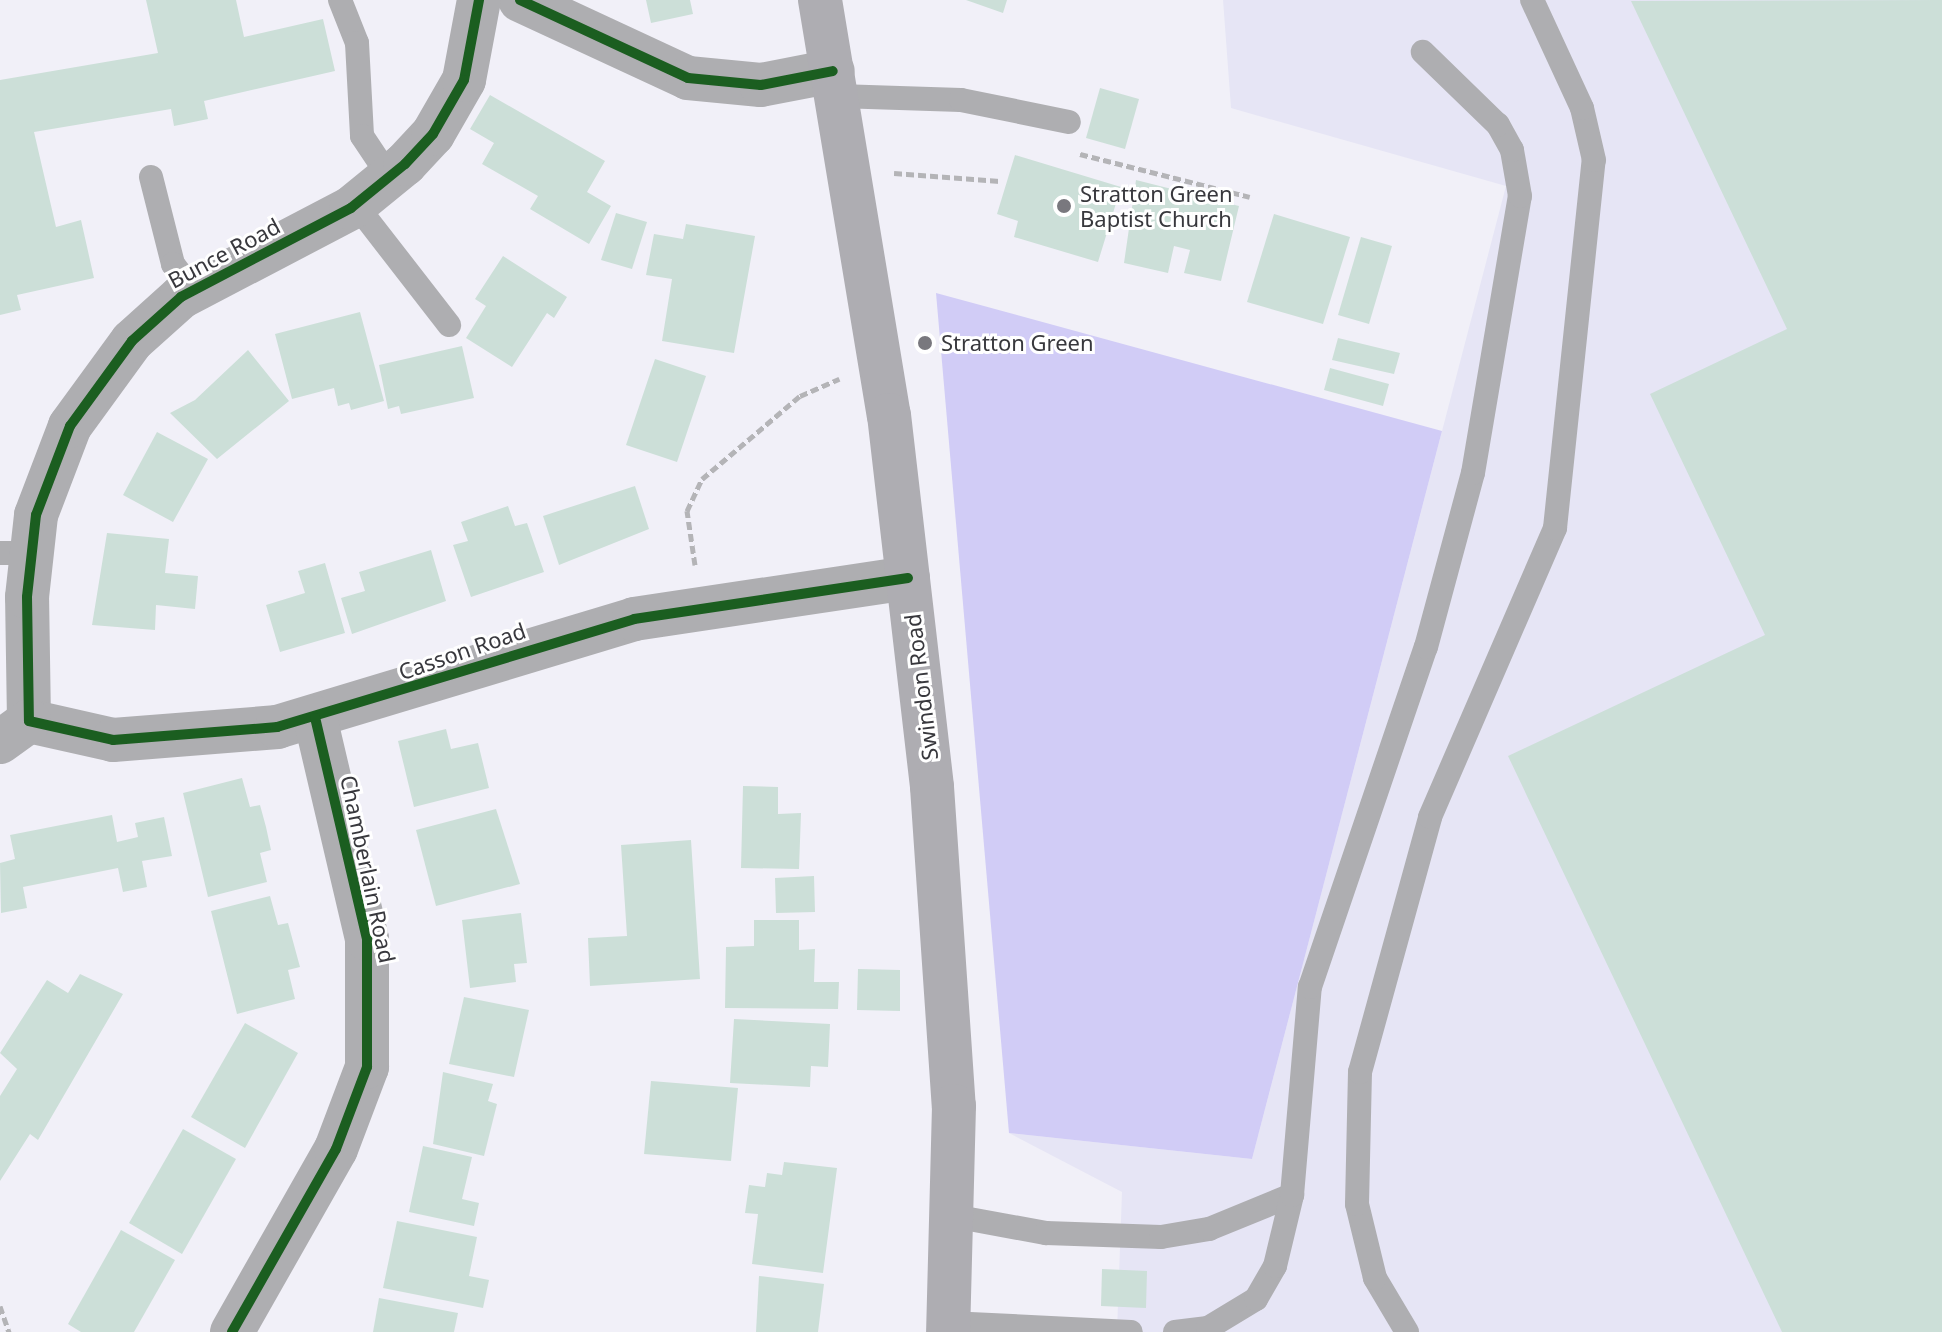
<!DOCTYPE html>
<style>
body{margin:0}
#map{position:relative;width:1942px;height:1332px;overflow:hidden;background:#f1f0f8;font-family:"Noto Sans",sans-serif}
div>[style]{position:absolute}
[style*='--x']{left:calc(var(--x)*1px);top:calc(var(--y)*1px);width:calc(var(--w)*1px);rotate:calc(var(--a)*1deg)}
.built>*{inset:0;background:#e6e5f5}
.forest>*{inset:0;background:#d1ccf6}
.building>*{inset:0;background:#ccdfd8}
.path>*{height:5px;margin-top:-2.5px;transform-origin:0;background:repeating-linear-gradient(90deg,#b4b4b7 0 8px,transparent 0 12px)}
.service>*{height:24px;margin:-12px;padding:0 12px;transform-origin:12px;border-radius:12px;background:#aeaeb1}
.minor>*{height:44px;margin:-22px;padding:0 22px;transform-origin:22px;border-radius:22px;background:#aeaeb1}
.secondary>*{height:44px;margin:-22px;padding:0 22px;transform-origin:22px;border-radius:22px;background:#aeadb2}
.cycleway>*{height:10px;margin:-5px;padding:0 5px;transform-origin:5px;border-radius:5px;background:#1b5e20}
.dots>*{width:22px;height:22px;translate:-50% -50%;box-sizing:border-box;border:4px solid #fff;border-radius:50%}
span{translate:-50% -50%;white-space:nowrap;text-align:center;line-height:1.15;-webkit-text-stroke:6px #fff;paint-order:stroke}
.poi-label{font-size:22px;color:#38383d}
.left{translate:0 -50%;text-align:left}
.street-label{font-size:22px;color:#38383d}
</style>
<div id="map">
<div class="built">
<i style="clip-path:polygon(1223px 0,1942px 0,1942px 1332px,1117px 1332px,1122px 1192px,1009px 1133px,1252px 1159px,1506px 186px,1231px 108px)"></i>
</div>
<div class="forest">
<i style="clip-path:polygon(936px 293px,1442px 431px,1252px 1159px,1009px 1133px)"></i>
</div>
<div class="building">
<i style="clip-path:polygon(146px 0,236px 0,244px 37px,323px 19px,335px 71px,204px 101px,208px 119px,174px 126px,171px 109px,34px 132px,56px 227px,81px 220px,94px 278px,17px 295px,21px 310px,0 315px,0 80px,158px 53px)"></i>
<i style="clip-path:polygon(646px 0,690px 0,693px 14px,651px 23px)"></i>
<i style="clip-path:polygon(966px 0,1007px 0,1003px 13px)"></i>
<i style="clip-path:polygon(1942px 0,1942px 1332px,1782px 1332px,1508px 756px,1765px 635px,1650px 394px,1787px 329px,1631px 1px)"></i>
<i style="clip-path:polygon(1100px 88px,1139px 99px,1125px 149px,1086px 138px)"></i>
<i style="clip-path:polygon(490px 95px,605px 161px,587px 192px,611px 206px,589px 244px,530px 209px,538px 196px,482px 164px,494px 143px,470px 129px)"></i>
<i style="clip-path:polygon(1015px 155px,1121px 187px,1098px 262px,1014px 237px,1018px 221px,997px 214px)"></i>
<i style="clip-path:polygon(1136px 180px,1239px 206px,1221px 281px,1184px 273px,1190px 250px,1174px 246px,1168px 273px,1124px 263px)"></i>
<i style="clip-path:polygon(616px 213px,647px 222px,632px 269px,601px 260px)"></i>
<i style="clip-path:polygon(1274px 214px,1350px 237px,1323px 324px,1247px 302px)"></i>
<i style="clip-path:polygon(686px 224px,755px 236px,734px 353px,662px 341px,672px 279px,646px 275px,654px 234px,683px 239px)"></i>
<i style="clip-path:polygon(1361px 237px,1392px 246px,1369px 324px,1338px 315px)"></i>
<i style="clip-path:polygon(503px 256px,567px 297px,554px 318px,547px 313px,512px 367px,466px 338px,486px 306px,475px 299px)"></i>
<i style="clip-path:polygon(360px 312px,384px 401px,351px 410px,349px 403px,338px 406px,334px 388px,292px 399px,275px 334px)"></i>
<i style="clip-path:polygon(1338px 338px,1400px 353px,1394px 374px,1332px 360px)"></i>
<i style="clip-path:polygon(462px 346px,474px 398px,401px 414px,399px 406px,388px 409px,379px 365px)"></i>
<i style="clip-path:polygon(248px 350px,289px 401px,217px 459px,170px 413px,195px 400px)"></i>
<i style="clip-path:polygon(655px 359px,706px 376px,677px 462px,626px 445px)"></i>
<i style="clip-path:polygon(1330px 368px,1389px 384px,1383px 406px,1324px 390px)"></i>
<i style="clip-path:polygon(157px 432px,208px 459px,173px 522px,123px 495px)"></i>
<i style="clip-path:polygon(635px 486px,649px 529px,559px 565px,543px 516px)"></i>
<i style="clip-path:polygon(508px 506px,515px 526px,527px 523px,544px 572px,471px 597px,453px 545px,468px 541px,461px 522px)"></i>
<i style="clip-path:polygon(107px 533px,169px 539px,165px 573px,198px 576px,195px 609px,156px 605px,155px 630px,92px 625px)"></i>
<i style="clip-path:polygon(431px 550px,446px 601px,352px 634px,341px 598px,365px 591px,359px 572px)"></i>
<i style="clip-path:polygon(325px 563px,345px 633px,280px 652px,266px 605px,305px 593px,298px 571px)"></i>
<i style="clip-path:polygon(446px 729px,451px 749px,478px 743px,489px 788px,414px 807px,398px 741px)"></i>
<i style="clip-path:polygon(242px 778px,250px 807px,260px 805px,266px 827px,271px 850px,260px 853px,267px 882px,208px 897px,183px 793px)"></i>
<i style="clip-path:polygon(743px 786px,778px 787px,778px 814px,801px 813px,799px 869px,741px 868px)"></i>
<i style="clip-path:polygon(496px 809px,520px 884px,436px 906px,416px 830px)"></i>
<i style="clip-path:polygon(112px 815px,117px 842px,138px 837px,135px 823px,164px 817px,172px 856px,142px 861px,147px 887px,123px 892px,118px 868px,23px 887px,27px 908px,1px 913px,0 863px,15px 859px,10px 835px)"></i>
<i style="clip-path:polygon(691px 840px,700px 979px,590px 986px,588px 938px,627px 936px,621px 845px)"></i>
<i style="clip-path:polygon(814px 876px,815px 912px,776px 913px,775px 878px)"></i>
<i style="clip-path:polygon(270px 896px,278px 925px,288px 923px,300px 967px,288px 970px,295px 999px,237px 1014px,211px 911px)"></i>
<i style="clip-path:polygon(521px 913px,527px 963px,514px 964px,516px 982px,470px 988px,462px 920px)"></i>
<i style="clip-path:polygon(754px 920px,799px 920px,799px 950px,815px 949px,814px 982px,839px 982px,838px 1009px,725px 1008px,726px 947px,754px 946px)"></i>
<i style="clip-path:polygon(858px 969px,900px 970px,900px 1011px,857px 1010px)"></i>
<i style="clip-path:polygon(80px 974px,123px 994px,38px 1140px,30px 1134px,0 1181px,0 1096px,17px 1069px,0 1053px,47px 980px,68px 993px)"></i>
<i style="clip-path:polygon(464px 997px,529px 1010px,514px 1077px,449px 1064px)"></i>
<i style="clip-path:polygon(734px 1019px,830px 1024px,828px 1067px,811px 1066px,810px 1087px,730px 1083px)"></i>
<i style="clip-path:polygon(245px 1023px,298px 1053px,245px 1148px,191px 1117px)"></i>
<i style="clip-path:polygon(443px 1072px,493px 1084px,488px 1101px,497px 1104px,484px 1156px,433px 1144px)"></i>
<i style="clip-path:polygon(651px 1081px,738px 1088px,731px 1161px,644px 1154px)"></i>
<i style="clip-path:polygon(183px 1129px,236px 1159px,182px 1254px,129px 1223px)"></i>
<i style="clip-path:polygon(423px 1146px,472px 1157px,462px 1199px,479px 1203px,474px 1226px,409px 1212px)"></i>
<i style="clip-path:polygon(784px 1162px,837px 1168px,823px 1273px,752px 1264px,758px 1214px,745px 1213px,749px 1185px,765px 1187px,767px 1173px,782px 1175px)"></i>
<i style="clip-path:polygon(397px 1221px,477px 1237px,469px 1276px,489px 1280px,483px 1308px,383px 1288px)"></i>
<i style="clip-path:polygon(121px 1230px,175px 1260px,134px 1332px,81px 1332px,68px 1324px)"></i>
<i style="clip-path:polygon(1102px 1269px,1147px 1271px,1146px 1308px,1101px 1306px)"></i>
<i style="clip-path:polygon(759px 1276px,824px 1284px,818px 1332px,756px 1332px)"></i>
<i style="clip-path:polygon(379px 1298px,458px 1313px,454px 1332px,373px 1332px)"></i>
</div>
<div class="path">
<i style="--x:1080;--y:154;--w:175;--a:14.2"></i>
<i style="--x:894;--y:173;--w:106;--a:4.3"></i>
<i style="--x:695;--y:565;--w:55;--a:-98.4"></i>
<i style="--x:687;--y:511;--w:35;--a:-65"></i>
<i style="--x:702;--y:479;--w:128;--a:-40.3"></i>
<i style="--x:800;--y:396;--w:43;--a:-23.6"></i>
<i style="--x:0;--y:1306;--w:28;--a:71"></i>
</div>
<div class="service">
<i style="--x:340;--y:0;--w:46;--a:68.4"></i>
<i style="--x:357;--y:43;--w:93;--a:86.9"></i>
<i style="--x:362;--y:136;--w:50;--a:56.3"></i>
<i style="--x:838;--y:96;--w:123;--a:1.9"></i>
<i style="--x:961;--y:100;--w:110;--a:11.5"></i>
<i style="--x:151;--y:177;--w:90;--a:75.8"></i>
<i style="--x:173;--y:264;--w:31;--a:53"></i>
<i style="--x:356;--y:205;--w:152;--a:52.2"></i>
<i style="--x:0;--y:553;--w:31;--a:0"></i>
<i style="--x:953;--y:1216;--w:95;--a:10.4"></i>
<i style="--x:1046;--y:1233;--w:115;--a:2"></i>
<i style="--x:1161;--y:1237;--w:49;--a:-9.5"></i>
<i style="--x:1209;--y:1229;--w:90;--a:-22.3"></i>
<i style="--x:949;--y:1323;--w:182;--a:2.8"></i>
<i style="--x:1175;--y:1332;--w:33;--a:-7"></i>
<i style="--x:1208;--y:1328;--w:56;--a:-31.1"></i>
<i style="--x:1256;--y:1299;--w:38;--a:-60"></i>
<i style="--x:1275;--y:1266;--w:73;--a:-76.5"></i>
<i style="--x:1292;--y:1195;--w:209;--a:-85.1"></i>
<i style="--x:1310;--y:987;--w:359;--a:-71.2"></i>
<i style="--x:1426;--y:647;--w:180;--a:-74.9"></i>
<i style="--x:1473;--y:473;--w:281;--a:-80.4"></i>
<i style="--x:1520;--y:196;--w:47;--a:-99.9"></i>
<i style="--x:1512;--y:150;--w:29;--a:-119"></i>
<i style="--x:1498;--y:125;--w:105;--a:-135.8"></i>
<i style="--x:1407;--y:1332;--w:63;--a:-120.7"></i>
<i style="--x:1375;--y:1278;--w:76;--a:-103.7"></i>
<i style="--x:1357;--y:1204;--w:132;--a:-88.7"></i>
<i style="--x:1360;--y:1072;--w:264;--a:-74.6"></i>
<i style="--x:1430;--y:817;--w:315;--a:-66.6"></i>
<i style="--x:1555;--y:528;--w:370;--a:-84"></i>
<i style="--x:1594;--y:160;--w:53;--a:-103"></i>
<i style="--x:1582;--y:108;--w:119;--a:-114.8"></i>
</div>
<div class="minor">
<i style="--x:520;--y:0;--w:185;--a:24.9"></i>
<i style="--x:688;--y:78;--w:73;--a:5.5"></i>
<i style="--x:761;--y:85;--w:73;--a:-11"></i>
<i style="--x:29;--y:721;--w:124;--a:-90.9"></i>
<i style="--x:27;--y:597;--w:82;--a:-83.7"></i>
<i style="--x:36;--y:515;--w:95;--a:-69.1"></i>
<i style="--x:70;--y:426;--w:105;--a:-53.9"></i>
<i style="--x:132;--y:341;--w:66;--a:-41.9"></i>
<i style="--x:181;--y:297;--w:192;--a:-27.6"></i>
<i style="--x:351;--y:208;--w:70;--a:-39.2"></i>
<i style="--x:405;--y:164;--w:41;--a:-47"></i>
<i style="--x:433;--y:134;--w:62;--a:-60.1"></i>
<i style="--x:464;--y:80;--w:81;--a:-79.4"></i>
<i style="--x:29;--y:721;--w:86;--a:12.7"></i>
<i style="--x:113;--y:740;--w:165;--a:-4.5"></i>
<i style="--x:277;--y:727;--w:373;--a:-16.8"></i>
<i style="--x:634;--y:619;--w:277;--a:-8.5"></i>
<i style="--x:0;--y:742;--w:36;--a:-36"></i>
<i style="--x:232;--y:1332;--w:210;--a:-60.4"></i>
<i style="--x:336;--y:1149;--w:88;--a:-69.3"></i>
<i style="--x:367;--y:1067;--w:128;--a:-90"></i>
<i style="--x:367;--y:939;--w:227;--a:-103.2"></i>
</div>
<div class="secondary">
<i style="--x:820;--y:0;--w:421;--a:80.6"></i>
<i style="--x:889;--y:415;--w:374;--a:83.4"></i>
<i style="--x:932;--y:787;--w:320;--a:86.1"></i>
<i style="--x:954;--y:1106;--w:226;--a:91.5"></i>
</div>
<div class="cycleway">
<i style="--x:479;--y:0;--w:81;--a:100.6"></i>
<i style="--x:464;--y:80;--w:62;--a:119.9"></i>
<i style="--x:433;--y:134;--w:41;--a:133"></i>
<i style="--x:405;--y:164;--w:70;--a:140.8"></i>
<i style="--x:351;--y:208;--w:192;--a:152.4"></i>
<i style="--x:181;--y:297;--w:66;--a:138.1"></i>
<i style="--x:132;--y:341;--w:105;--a:126.1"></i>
<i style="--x:70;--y:426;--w:95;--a:110.9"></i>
<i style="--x:36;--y:515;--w:82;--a:96.3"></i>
<i style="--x:27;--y:597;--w:124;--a:89.1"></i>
<i style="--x:29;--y:721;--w:86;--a:12.7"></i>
<i style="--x:113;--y:740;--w:165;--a:-4.5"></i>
<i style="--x:277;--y:727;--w:373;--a:-16.8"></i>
<i style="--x:634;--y:619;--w:277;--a:-8.5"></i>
<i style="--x:520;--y:0;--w:185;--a:24.9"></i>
<i style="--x:688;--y:78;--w:73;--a:5.5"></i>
<i style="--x:761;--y:85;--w:73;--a:-11"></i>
<i style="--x:232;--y:1332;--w:210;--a:-60.4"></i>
<i style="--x:336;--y:1149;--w:88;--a:-69.3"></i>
<i style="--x:367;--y:1067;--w:128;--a:-90"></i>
<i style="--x:367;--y:939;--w:227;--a:-103.2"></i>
</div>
<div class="dots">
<i style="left:1064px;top:206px;background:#79787e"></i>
<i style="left:925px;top:343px;background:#79787e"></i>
</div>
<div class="poi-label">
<span class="left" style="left:1080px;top:206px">Stratton Green<br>Baptist Church</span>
<span class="left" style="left:941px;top:343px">Stratton Green</span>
</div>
<div class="street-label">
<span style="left:224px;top:253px;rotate:-28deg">Bunce Road</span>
<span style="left:462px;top:651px;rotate:-19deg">Casson Road</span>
<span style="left:921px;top:687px;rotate:-97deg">Swindon Road</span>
<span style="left:368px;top:869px;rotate:78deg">Chamberlain Road</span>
</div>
</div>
